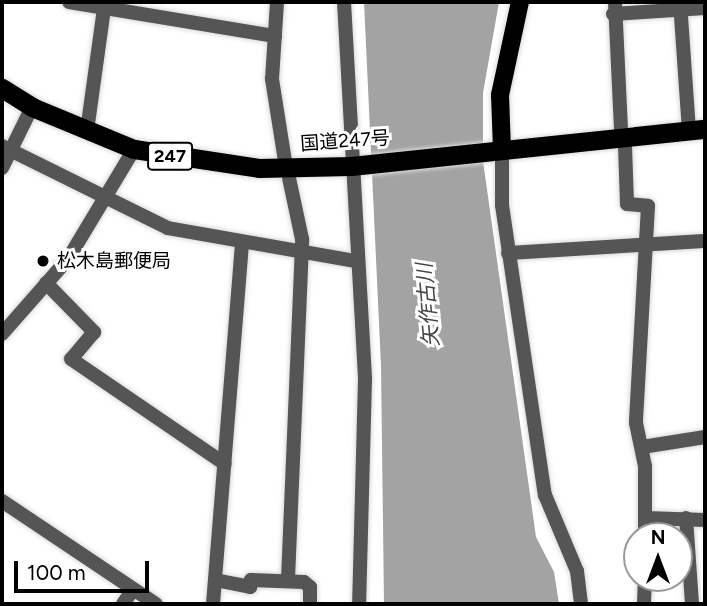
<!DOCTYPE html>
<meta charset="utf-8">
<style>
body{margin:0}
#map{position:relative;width:707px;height:606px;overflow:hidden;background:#fff;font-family:Figtree,"Noto Sans JP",sans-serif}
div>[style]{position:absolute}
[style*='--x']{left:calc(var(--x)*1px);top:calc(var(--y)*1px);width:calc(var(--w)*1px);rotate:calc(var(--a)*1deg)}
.water>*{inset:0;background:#a3a3a3}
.roads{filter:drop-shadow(0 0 2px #dbdbdb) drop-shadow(0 0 2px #dbdbdb)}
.minor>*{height:14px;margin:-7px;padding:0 7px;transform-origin:7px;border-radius:7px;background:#555}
.major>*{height:18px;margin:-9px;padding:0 9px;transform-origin:9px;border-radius:9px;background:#000}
.highway>*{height:19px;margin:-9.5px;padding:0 9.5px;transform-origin:9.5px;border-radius:9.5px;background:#000}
.dots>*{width:19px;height:19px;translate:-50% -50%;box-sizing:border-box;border:4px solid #fff;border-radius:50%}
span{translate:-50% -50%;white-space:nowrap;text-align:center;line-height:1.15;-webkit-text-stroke:6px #fff;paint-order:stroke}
.shield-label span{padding:2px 5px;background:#fff;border:2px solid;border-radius:5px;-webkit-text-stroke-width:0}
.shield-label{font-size:18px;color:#000;font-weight:700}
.street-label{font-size:19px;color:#000}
.poi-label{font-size:19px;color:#000}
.left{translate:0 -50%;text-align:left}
.water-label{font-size:21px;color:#444;font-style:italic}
.frame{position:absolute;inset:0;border:4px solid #000;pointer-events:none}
.north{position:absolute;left:623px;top:522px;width:70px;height:70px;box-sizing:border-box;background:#fff;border:2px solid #999;border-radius:50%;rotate:0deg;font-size:19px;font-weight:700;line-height:28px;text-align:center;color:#000}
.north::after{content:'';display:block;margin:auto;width:24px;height:32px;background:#000;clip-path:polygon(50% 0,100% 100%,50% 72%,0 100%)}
.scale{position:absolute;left:14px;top:561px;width:135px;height:32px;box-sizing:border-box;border:4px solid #000;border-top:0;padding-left:9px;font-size:21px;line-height:24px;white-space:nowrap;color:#000;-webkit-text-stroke:5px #fff;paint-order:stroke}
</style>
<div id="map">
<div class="water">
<i style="clip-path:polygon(364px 2px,499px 2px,483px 93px,483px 161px,536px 537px,554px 572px,559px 604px,384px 604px,381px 366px)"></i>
</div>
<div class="roads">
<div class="minor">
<i style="--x:69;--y:2;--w:209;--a:9.4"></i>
<i style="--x:277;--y:2;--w:77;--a:93.7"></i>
<i style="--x:272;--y:79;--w:83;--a:81"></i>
<i style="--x:344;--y:2;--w:378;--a:86.8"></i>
<i style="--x:365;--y:379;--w:225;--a:91.5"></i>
<i style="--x:615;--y:2;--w:126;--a:87.3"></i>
<i style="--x:680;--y:2;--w:129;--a:86"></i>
<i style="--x:613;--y:14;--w:92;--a:-3.7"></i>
<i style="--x:87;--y:131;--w:130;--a:-82.1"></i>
<i style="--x:2;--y:146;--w:185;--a:26.3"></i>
<i style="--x:168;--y:228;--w:191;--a:10"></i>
<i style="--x:625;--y:146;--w:58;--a:88"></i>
<i style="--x:627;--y:204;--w:21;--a:5"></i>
<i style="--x:648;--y:206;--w:217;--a:93.2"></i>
<i style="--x:636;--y:423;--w:44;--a:78.2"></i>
<i style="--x:645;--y:466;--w:70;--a:90"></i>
<i style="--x:502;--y:149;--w:56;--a:90"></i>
<i style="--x:502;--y:205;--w:293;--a:81.6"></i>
<i style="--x:545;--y:495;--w:82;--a:67.2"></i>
<i style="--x:577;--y:571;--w:33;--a:83"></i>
<i style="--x:2;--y:168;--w:68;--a:-63.8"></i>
<i style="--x:508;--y:253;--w:197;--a:-3.5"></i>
<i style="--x:46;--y:283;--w:69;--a:45.6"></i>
<i style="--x:94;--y:332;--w:35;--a:130"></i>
<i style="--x:71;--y:359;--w:186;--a:34.3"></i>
<i style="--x:2;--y:334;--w:100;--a:-48.7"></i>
<i style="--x:68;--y:259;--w:128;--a:-59"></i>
<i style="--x:642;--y:447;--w:64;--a:-9"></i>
<i style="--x:2;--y:501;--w:185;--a:33.8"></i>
<i style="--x:645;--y:518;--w:60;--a:1.9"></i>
<i style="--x:686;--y:518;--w:86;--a:86"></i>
<i style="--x:288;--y:579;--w:340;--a:-87.6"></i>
<i style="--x:302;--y:239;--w:62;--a:-102"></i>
<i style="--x:215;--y:580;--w:36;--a:11"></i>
<i style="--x:250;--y:587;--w:7;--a:-82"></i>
<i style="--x:251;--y:580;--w:53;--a:2.2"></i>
<i style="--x:304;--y:582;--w:8;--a:40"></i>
<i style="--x:310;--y:587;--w:17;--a:90"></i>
<i style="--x:123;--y:604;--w:18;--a:-56"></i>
<i style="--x:213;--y:604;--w:361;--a:-85.4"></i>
<i style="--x:644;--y:604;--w:26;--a:-88"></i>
</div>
<div class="major">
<i style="--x:502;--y:149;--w:54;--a:-92.1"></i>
<i style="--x:500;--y:95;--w:95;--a:-77.9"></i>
</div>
<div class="highway">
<i style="--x:2;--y:88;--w:36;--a:32"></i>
<i style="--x:32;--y:107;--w:110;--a:22.4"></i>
<i style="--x:134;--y:149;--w:126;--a:8.6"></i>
<i style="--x:259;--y:168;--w:92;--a:-1.2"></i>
<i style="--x:351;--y:166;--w:356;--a:-6"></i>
</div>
</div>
<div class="dots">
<i style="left:43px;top:261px;background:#000"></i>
</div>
<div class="shield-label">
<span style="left:170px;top:156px">247</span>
</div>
<div class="street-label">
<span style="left:345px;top:141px;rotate:-4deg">国道247号</span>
</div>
<div class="poi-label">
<span class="left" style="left:57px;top:261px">松木島郵便局</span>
</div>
<div class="water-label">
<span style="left:428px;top:305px;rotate:-95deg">矢作古川</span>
</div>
<div class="frame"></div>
<div class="north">N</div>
<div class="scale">100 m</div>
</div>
